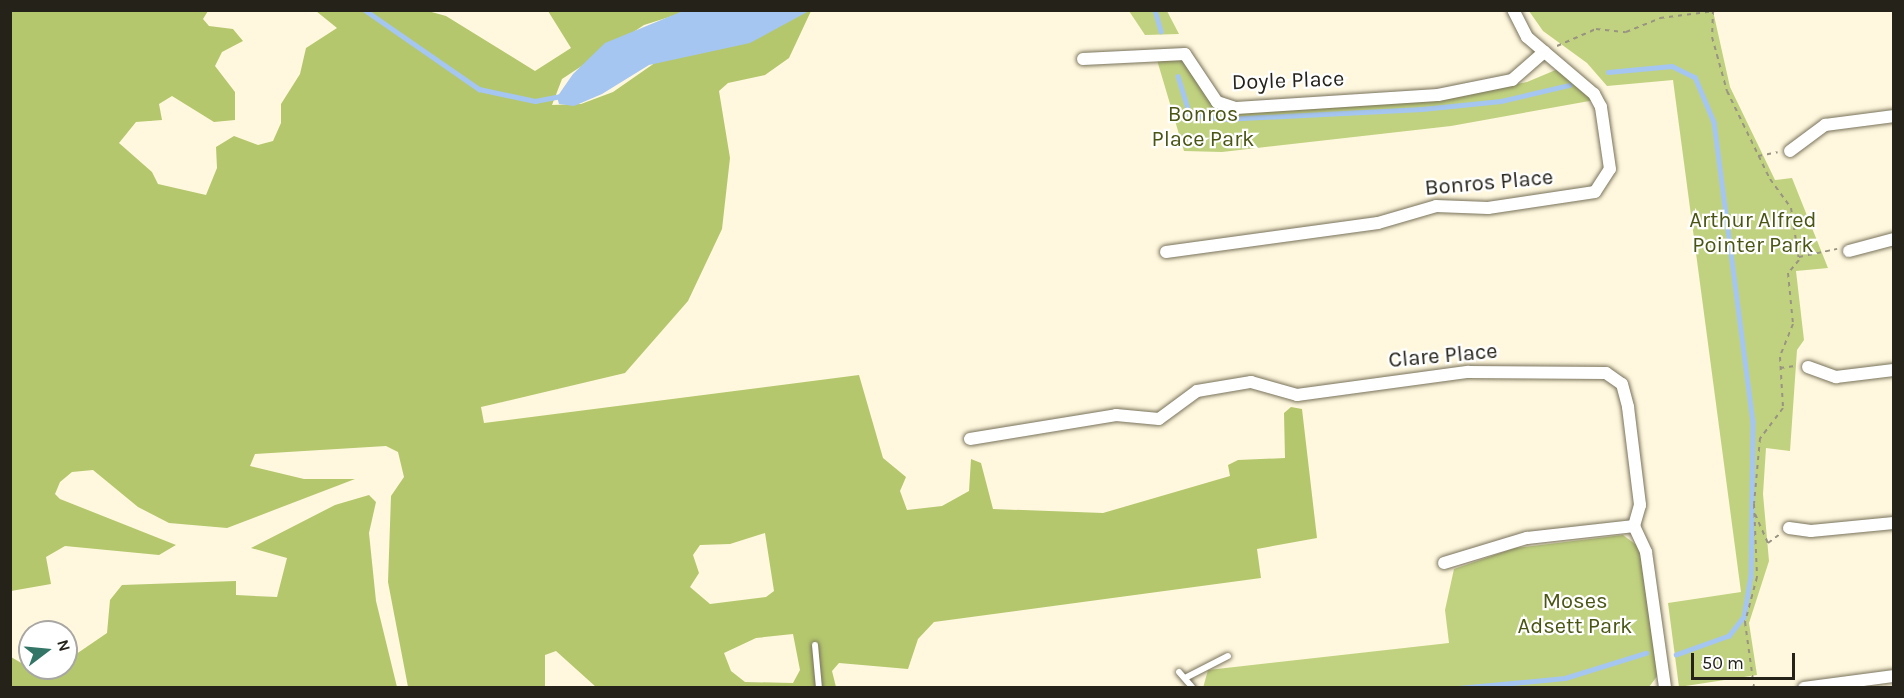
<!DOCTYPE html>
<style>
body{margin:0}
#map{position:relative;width:1904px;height:698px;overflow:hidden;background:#fff8de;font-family:Karla,sans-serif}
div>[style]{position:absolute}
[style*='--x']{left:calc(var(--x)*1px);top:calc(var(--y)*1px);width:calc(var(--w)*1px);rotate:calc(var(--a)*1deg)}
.green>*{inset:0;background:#c0d27f}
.forest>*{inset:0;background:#b4c76d}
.water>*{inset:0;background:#a5c6f1}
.stream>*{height:4.5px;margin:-2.25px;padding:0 2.25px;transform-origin:2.25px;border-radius:2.25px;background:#a5c6f1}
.path>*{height:2px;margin-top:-1px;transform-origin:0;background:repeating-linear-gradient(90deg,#999482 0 4.5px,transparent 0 9px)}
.roads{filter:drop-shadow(0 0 2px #79725b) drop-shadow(0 0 2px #79725b)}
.service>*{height:6px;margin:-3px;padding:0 3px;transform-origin:3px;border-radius:3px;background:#fff}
.minor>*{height:12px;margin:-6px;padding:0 6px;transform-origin:6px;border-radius:6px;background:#fff}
span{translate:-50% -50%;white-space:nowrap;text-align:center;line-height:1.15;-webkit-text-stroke:4.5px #fff;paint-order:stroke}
.street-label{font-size:22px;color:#252219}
.park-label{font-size:22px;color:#4a5513}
.frame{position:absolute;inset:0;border:12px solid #252219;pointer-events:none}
.north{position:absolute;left:18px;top:620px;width:60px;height:60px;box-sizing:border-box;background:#fff;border:2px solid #a8a7a3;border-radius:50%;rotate:74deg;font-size:16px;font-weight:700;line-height:24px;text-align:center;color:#252219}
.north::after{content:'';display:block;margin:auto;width:21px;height:27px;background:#337566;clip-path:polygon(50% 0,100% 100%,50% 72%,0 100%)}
.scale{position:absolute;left:1691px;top:653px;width:104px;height:27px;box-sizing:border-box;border:3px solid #252219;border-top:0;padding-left:8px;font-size:18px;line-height:21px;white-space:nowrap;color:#252219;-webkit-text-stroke:4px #fff;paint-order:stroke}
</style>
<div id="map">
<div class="green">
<i style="clip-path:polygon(1129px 11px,1167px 11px,1179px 34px,1145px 35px)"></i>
<i style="clip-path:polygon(1529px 11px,1713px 11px,1730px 87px,1775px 180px,1792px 178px,1828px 268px,1796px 271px,1804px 340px,1797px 350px,1790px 451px,1766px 448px,1763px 494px,1769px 561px,1749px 623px,1757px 675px,1679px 687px,1668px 603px,1741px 592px,1673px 80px,1607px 86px,1587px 63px,1543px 31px)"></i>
<i style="clip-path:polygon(1157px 60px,1185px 60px,1218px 107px,1443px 98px,1527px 82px,1558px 69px,1595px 100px,1451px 126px,1222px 152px,1184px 151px)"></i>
<i style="clip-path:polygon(1623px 535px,1639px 547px,1658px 675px,1649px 687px,1203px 688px,1208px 670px,1449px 643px,1445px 610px,1454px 569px,1515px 548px)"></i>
</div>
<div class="forest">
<i style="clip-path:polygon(evenodd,11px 10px,208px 11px,203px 19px,209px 26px,233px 29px,243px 41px,222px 52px,215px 66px,235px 92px,235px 120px,214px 122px,172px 96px,159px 104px,162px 120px,136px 122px,119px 143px,152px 172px,158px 184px,206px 195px,217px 168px,216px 147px,234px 136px,258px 145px,273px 141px,281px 123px,281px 104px,300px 74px,306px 48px,337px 28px,316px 11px,428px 11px,446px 16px,535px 71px,571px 48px,548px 11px,688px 11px,644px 25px,562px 79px,552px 105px,581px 104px,613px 92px,672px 51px,794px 11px,811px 11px,789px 58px,765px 75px,728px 83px,719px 91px,730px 158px,722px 229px,688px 301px,625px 373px,481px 407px,484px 423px,859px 375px,883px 458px,906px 477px,900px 491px,907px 510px,942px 506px,969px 491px,971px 459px,981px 463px,993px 509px,1103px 513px,1230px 476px,1228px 465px,1238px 460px,1285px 458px,1284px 413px,1291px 407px,1302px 409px,1317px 538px,1257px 549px,1261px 578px,934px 622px,918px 639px,908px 669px,839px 663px,832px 671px,836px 687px,596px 687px,556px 651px,545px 655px,545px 687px,408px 687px,388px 582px,391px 496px,404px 477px,398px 452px,386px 446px,255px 454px,250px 466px,304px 479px,355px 479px,227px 528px,169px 523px,138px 507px,93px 470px,72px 472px,60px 482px,55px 494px,60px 499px,176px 545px,159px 555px,65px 546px,46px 557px,51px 584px,11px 591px,11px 10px,765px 533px,774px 591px,766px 597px,710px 604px,690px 587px,699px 573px,693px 555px,700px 545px,730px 544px,765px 533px,11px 10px,793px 634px,800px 670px,793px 683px,745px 682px,731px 671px,724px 653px,756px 638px,793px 634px)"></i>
<i style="clip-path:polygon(369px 495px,376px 502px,369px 533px,376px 601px,397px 687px,11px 687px,11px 657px,30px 668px,66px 668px,66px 661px,107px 633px,110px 600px,122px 585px,236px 581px,236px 595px,277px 597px,287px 558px,251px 548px,335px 505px)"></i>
</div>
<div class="water">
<i style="clip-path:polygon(683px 11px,809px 11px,750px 43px,649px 65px,602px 94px,574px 106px,559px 104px,557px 97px,573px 74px,605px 43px)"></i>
</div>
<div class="stream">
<i style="--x:365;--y:10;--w:139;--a:34.7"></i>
<i style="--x:479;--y:89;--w:57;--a:12.1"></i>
<i style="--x:535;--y:101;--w:26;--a:-11"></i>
<i style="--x:1155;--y:10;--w:22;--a:74"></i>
<i style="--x:1608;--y:72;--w:64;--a:-5.4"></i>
<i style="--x:1672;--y:66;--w:25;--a:26"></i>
<i style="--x:1695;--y:77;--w:49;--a:67.1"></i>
<i style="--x:1714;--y:122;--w:302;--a:82.6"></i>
<i style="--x:1753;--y:421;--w:155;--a:90.7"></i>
<i style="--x:1751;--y:576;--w:42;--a:99.7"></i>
<i style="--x:1744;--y:617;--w:24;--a:128"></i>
<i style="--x:1729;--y:636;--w:56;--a:160.3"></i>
<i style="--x:1178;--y:76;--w:41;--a:72.9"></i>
<i style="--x:1190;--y:115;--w:33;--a:7"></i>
<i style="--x:1223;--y:119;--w:199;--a:-2.9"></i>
<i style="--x:1422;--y:109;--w:79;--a:-5.8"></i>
<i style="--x:1501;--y:101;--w:70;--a:-13.2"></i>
<i style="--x:1458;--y:688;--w:107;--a:-5.3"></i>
<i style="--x:1565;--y:678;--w:85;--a:-17.2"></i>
</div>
<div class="path">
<i style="--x:1713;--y:10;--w:27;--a:92"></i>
<i style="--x:1712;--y:37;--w:56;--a:74.5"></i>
<i style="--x:1727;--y:91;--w:98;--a:64"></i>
<i style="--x:1770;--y:179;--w:36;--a:54"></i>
<i style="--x:1791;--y:208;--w:53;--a:81.3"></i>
<i style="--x:1799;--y:260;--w:17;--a:130"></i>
<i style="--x:1788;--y:273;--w:51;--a:84.4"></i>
<i style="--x:1793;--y:324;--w:35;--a:112"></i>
<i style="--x:1780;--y:357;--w:51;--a:86.6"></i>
<i style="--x:1783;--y:408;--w:38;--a:127"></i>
<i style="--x:1760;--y:438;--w:66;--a:95.2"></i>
<i style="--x:1754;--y:504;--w:73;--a:87.6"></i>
<i style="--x:1757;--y:577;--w:47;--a:104.9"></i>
<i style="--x:1745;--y:622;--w:67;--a:82.2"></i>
<i style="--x:1557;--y:46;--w:43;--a:-23.6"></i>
<i style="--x:1596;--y:29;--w:30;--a:6"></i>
<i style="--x:1626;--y:32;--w:37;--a:-22"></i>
<i style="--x:1660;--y:18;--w:64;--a:-7.1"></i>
<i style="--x:1758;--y:156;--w:20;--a:-11"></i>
<i style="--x:1799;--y:257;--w:39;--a:-12"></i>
<i style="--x:1780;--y:368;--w:15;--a:-8"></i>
<i style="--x:1755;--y:514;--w:32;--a:66"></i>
<i style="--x:1768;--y:543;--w:15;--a:-37"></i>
</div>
<div class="roads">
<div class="service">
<i style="--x:815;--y:645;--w:43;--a:84.7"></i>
<i style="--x:1179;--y:672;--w:21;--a:49"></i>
<i style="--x:1187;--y:677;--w:46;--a:-27.1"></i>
</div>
<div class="minor">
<i style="--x:1083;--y:59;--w:102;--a:-2.8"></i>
<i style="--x:1185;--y:54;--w:58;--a:56.3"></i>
<i style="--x:1217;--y:102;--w:20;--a:18"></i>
<i style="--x:1236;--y:108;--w:202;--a:-3.7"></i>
<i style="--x:1438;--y:95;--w:76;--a:-11.5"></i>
<i style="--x:1512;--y:80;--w:43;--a:-41.2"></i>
<i style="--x:1790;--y:151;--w:44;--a:-36.6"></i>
<i style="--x:1825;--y:125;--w:70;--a:-7.4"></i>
<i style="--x:1849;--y:251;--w:47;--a:-14.9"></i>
<i style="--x:1166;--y:252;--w:214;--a:-7.8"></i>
<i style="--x:1378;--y:223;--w:60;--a:-16.3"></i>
<i style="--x:1436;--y:206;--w:52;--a:2.2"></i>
<i style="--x:1488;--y:208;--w:108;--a:-8.5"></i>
<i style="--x:1595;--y:192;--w:27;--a:-57"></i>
<i style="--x:1610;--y:169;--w:63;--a:-98.3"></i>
<i style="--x:1601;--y:107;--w:15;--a:-118"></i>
<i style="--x:1594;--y:94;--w:88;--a:-139.6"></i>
<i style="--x:1527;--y:37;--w:30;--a:-117"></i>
<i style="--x:1808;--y:367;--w:30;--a:20"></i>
<i style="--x:1836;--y:377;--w:58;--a:-6.9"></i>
<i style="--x:970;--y:439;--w:148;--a:-9.3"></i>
<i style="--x:1116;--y:415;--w:43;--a:5.3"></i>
<i style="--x:1159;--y:419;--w:47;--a:-36.4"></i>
<i style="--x:1197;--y:391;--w:55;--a:-9.5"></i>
<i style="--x:1251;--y:382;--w:48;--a:15.8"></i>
<i style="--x:1297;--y:395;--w:173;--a:-7.7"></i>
<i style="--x:1468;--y:372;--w:138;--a:0.4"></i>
<i style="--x:1606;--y:373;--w:19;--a:35"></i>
<i style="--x:1622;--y:384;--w:24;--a:75"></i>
<i style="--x:1628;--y:407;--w:99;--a:83"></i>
<i style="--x:1640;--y:505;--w:22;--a:106"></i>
<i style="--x:1634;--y:526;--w:29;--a:65"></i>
<i style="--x:1646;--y:552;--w:137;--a:82"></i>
<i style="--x:1789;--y:528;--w:22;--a:8"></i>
<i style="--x:1811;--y:531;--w:83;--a:-5.5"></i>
<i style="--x:1444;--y:563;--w:87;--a:-16.8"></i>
<i style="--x:1527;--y:538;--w:108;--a:-6.4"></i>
<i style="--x:1804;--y:688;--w:91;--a:-7.6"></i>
</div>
</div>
<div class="street-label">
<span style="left:1288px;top:81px;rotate:-2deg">Doyle Place</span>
<span style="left:1489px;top:183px;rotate:-5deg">Bonros Place</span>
<span style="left:1443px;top:356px;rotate:-5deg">Clare Place</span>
</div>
<div class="park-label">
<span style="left:1203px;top:127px">Bonros<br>Place Park</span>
<span style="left:1753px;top:233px">Arthur Alfred<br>Pointer Park</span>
<span style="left:1575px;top:614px">Moses<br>Adsett Park</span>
</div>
<div class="frame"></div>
<div class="north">N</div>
<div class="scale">50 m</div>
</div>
